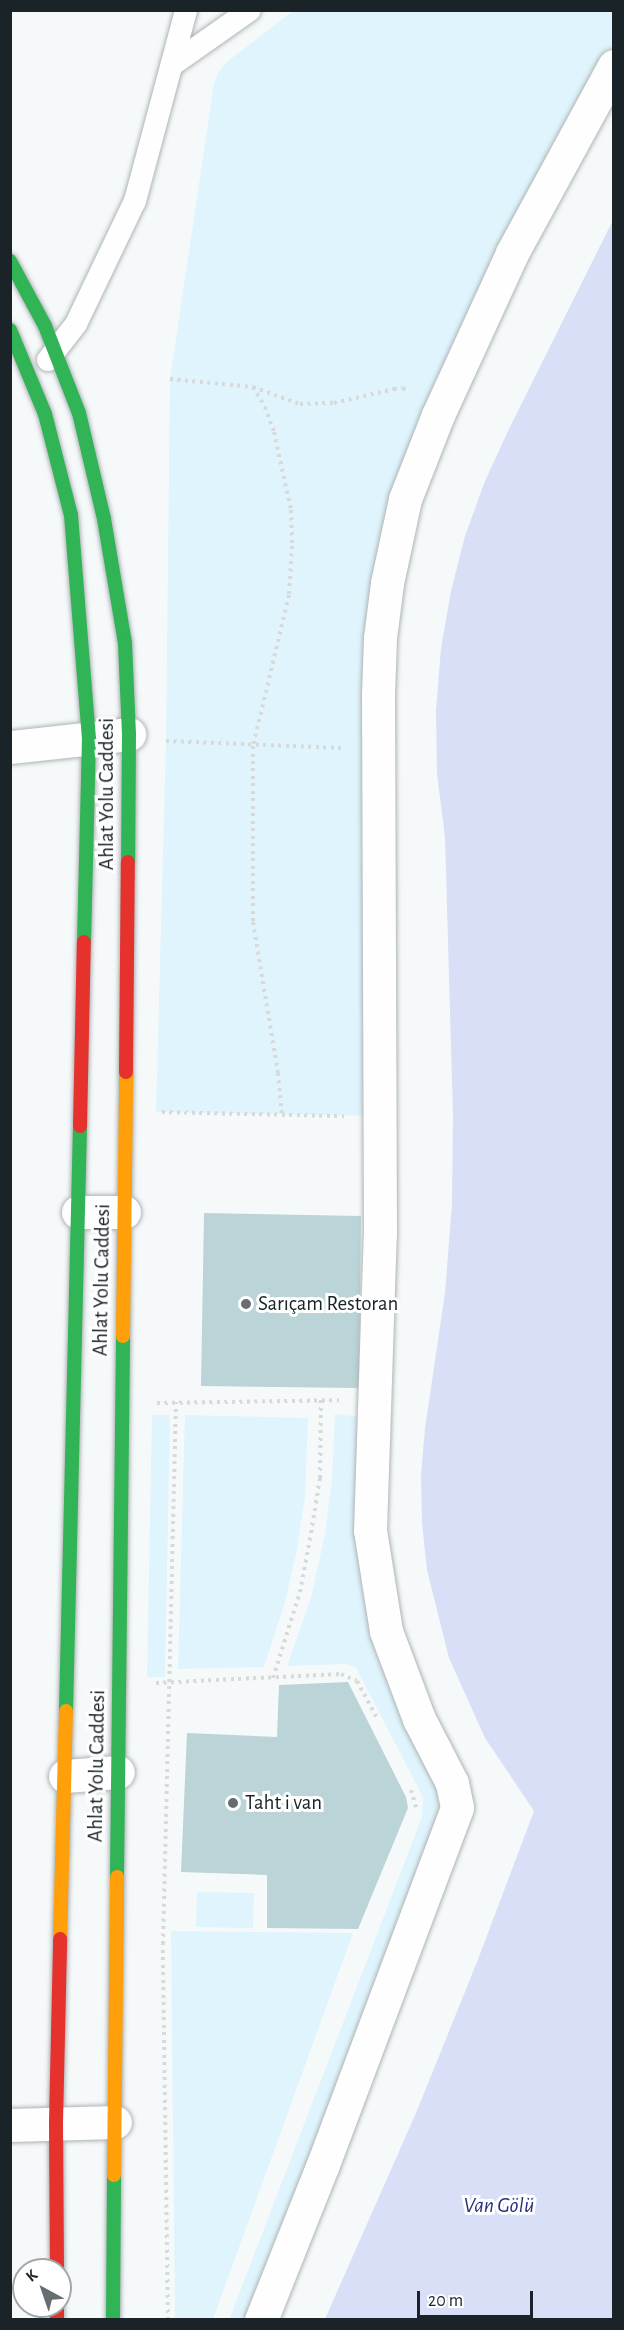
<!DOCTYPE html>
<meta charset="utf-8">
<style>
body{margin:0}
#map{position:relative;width:624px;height:2330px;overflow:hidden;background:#f6f9fa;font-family:"Alegreya Sans",sans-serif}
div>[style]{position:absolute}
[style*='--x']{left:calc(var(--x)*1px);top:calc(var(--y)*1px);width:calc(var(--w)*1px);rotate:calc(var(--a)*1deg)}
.green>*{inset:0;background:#dff4fc}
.water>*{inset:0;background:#d8dff6}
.building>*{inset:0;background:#bad4d7}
.path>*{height:4px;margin-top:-2px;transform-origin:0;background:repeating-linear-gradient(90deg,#d7d9db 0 3px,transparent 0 7.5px)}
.roads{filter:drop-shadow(0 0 2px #aeb4b6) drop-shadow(0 0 2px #aeb4b6)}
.lane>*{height:22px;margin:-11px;padding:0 11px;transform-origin:11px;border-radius:11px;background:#fefefe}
.street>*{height:33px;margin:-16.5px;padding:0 16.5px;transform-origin:16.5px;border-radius:16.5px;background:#fefefe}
.fast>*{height:14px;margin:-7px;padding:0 7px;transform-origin:7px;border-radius:7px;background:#30b455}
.slow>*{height:14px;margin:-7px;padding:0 7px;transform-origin:7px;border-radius:7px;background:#ff9f0a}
.jam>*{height:14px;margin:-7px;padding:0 7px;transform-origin:7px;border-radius:7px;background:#e5322d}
.dots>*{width:16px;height:16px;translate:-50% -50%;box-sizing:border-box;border:3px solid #fff;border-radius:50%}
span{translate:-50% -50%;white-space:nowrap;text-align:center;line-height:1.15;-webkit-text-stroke:6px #fff;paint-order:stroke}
.street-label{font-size:21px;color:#192328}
.poi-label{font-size:21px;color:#192328}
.left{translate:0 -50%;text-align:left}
.water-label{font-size:22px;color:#272d83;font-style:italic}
.frame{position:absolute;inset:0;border:12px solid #192328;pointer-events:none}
.north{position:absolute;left:12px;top:2258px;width:60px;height:60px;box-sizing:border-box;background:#fff;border:2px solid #a3a7a9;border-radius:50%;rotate:320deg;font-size:16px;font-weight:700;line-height:24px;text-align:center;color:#192328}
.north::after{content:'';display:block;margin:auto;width:21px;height:27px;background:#666e72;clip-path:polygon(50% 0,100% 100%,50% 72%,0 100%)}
.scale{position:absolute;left:417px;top:2291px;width:116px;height:27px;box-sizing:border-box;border:3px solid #192328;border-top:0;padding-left:8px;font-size:18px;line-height:21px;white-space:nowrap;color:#192328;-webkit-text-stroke:4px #fff;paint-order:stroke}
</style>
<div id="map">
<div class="green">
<i style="clip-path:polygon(293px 11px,613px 11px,613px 66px,512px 253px,387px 583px,380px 1116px,156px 1112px,166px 741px,170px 379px,214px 83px,219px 71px,228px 61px)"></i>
<i style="clip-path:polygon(335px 1414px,362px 1417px,370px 1632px,374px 1650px,441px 1797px,434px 1825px,250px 2319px,229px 2320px,422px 1817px,423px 1804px,422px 1795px,356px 1668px,347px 1664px,287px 1666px,311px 1598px,325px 1534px,332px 1478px)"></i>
<i style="clip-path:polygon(152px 1415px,170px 1415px,165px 1677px,147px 1677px)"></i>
<i style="clip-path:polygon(185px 1415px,308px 1418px,305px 1497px,296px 1554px,285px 1602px,264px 1667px,178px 1669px)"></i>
<i style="clip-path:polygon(197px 1892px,254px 1893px,253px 1928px,196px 1927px)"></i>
<i style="clip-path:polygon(171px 1931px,353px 1933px,213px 2319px,175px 2319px)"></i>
</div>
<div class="water">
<i style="clip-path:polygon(613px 220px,613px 2319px,325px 2319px,416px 2113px,477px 1962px,534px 1811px,485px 1738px,449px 1658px,427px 1570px,422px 1523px,421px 1476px,425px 1428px,445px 1293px,452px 1204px,453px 1115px,445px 837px,437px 774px,436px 711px,441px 648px,451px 591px,465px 536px,485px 481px,509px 429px)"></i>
</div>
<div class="building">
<i style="clip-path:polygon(204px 1213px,361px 1216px,359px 1388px,201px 1386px)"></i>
<i style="clip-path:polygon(348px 1682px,406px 1797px,408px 1808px,358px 1929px,267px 1928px,267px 1875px,181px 1872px,187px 1733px,277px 1737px,279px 1685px)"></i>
</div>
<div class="path">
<i style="--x:170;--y:379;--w:83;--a:5.5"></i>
<i style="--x:253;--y:387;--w:50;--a:19.9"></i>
<i style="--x:300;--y:404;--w:34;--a:-2"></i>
<i style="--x:334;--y:403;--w:62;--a:-13.1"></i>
<i style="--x:394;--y:389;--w:9;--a:-6"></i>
<i style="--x:403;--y:388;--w:7;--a:34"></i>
<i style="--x:253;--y:387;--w:23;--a:59"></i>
<i style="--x:265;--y:407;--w:27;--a:70"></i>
<i style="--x:274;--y:432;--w:80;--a:77.7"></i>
<i style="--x:291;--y:510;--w:36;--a:88"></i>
<i style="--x:292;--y:546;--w:49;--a:93.5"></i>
<i style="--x:289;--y:595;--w:155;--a:103.4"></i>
<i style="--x:253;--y:746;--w:176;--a:90"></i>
<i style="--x:253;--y:922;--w:153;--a:80.6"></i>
<i style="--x:278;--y:1073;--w:43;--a:84.7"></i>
<i style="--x:166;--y:741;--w:176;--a:2.3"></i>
<i style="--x:162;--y:1112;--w:182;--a:1.3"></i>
<i style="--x:157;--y:1403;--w:182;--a:-0.9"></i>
<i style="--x:273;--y:1678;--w:90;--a:-72.6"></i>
<i style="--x:300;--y:1592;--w:60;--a:-79.4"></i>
<i style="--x:311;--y:1533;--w:56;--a:-80.7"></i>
<i style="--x:320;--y:1478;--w:78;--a:-89.3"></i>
<i style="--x:156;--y:1683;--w:185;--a:-2.8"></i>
<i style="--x:341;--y:1674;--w:17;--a:24"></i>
<i style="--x:357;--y:1681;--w:42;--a:61.6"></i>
<i style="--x:411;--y:1790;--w:19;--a:74"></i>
<i style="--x:168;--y:2320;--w:376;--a:-90.8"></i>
<i style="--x:163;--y:1944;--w:542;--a:-88.63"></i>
</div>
<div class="roads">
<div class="lane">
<i style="--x:172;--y:65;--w:95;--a:-35.2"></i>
<i style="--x:48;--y:360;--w:46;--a:-52.1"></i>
<i style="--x:76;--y:324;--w:136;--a:-64.4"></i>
<i style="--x:135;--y:201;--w:198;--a:-75"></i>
</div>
<div class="street">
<i style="--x:10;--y:747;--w:120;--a:-6.2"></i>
<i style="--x:78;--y:1212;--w:46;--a:0"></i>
<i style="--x:65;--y:1776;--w:53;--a:-4.3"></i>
<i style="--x:10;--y:2125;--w:105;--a:-1.6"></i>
<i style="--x:261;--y:2320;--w:165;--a:-68.3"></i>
<i style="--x:322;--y:2167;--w:384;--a:-69.4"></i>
<i style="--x:457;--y:1807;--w:25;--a:-102"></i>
<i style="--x:452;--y:1783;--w:72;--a:-117.3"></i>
<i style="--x:419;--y:1719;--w:94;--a:-110.6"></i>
<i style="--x:386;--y:1631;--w:102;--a:-99"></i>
<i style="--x:370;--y:1530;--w:295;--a:-88.1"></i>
<i style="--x:380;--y:1235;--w:540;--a:-90.21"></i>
<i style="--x:378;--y:695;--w:57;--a:-88"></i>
<i style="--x:380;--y:638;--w:55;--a:-82.7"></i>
<i style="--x:387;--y:583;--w:86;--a:-77.9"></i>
<i style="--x:405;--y:499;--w:90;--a:-68.6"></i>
<i style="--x:438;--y:415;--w:178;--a:-65.4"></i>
<i style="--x:512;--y:253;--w:213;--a:-61.4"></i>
</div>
<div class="fast">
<i style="--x:10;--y:261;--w:74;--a:61.7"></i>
<i style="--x:45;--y:326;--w:93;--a:68.7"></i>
<i style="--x:79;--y:413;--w:109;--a:76.7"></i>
<i style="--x:104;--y:519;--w:126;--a:80.4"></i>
<i style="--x:125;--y:643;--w:91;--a:87.5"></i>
<i style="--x:129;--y:734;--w:128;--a:90.4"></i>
<i style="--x:10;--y:330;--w:91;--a:67.4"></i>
<i style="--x:45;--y:414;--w:104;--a:75.6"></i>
<i style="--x:71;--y:515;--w:224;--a:85.4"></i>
<i style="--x:89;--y:738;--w:204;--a:91.4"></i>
<i style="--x:66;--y:1711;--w:585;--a:-88.63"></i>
<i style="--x:117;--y:1877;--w:541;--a:-89.36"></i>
<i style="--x:113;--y:2320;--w:145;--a:-89.6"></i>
</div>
<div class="slow">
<i style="--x:123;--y:1336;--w:264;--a:-89.3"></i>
<i style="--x:60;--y:1939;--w:228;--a:-88.5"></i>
<i style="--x:114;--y:2175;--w:298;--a:-89.4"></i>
</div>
<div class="jam">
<i style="--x:126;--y:1072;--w:210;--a:-89.5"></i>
<i style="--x:80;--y:1126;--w:184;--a:-88.8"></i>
<i style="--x:57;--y:2270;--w:148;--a:-90.4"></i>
<i style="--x:56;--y:2122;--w:183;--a:-88.7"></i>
<i style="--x:57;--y:2306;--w:14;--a:90"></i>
</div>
</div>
<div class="dots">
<i style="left:246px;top:1304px;background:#666e72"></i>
<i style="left:233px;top:1803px;background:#666e72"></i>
</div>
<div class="street-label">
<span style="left:107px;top:794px;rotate:-90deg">Ahlat Yolu Caddesi</span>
<span style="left:102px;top:1280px;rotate:-89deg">Ahlat Yolu Caddesi</span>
<span style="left:97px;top:1766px;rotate:-89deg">Ahlat Yolu Caddesi</span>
</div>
<div class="poi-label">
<span class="left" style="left:258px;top:1304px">Sarıçam Restoran</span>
<span class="left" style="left:245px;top:1803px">Taht i van</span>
</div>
<div class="water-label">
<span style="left:499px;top:2206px">Van Gölü</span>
</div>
<div class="frame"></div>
<div class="north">K</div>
<div class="scale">20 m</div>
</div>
